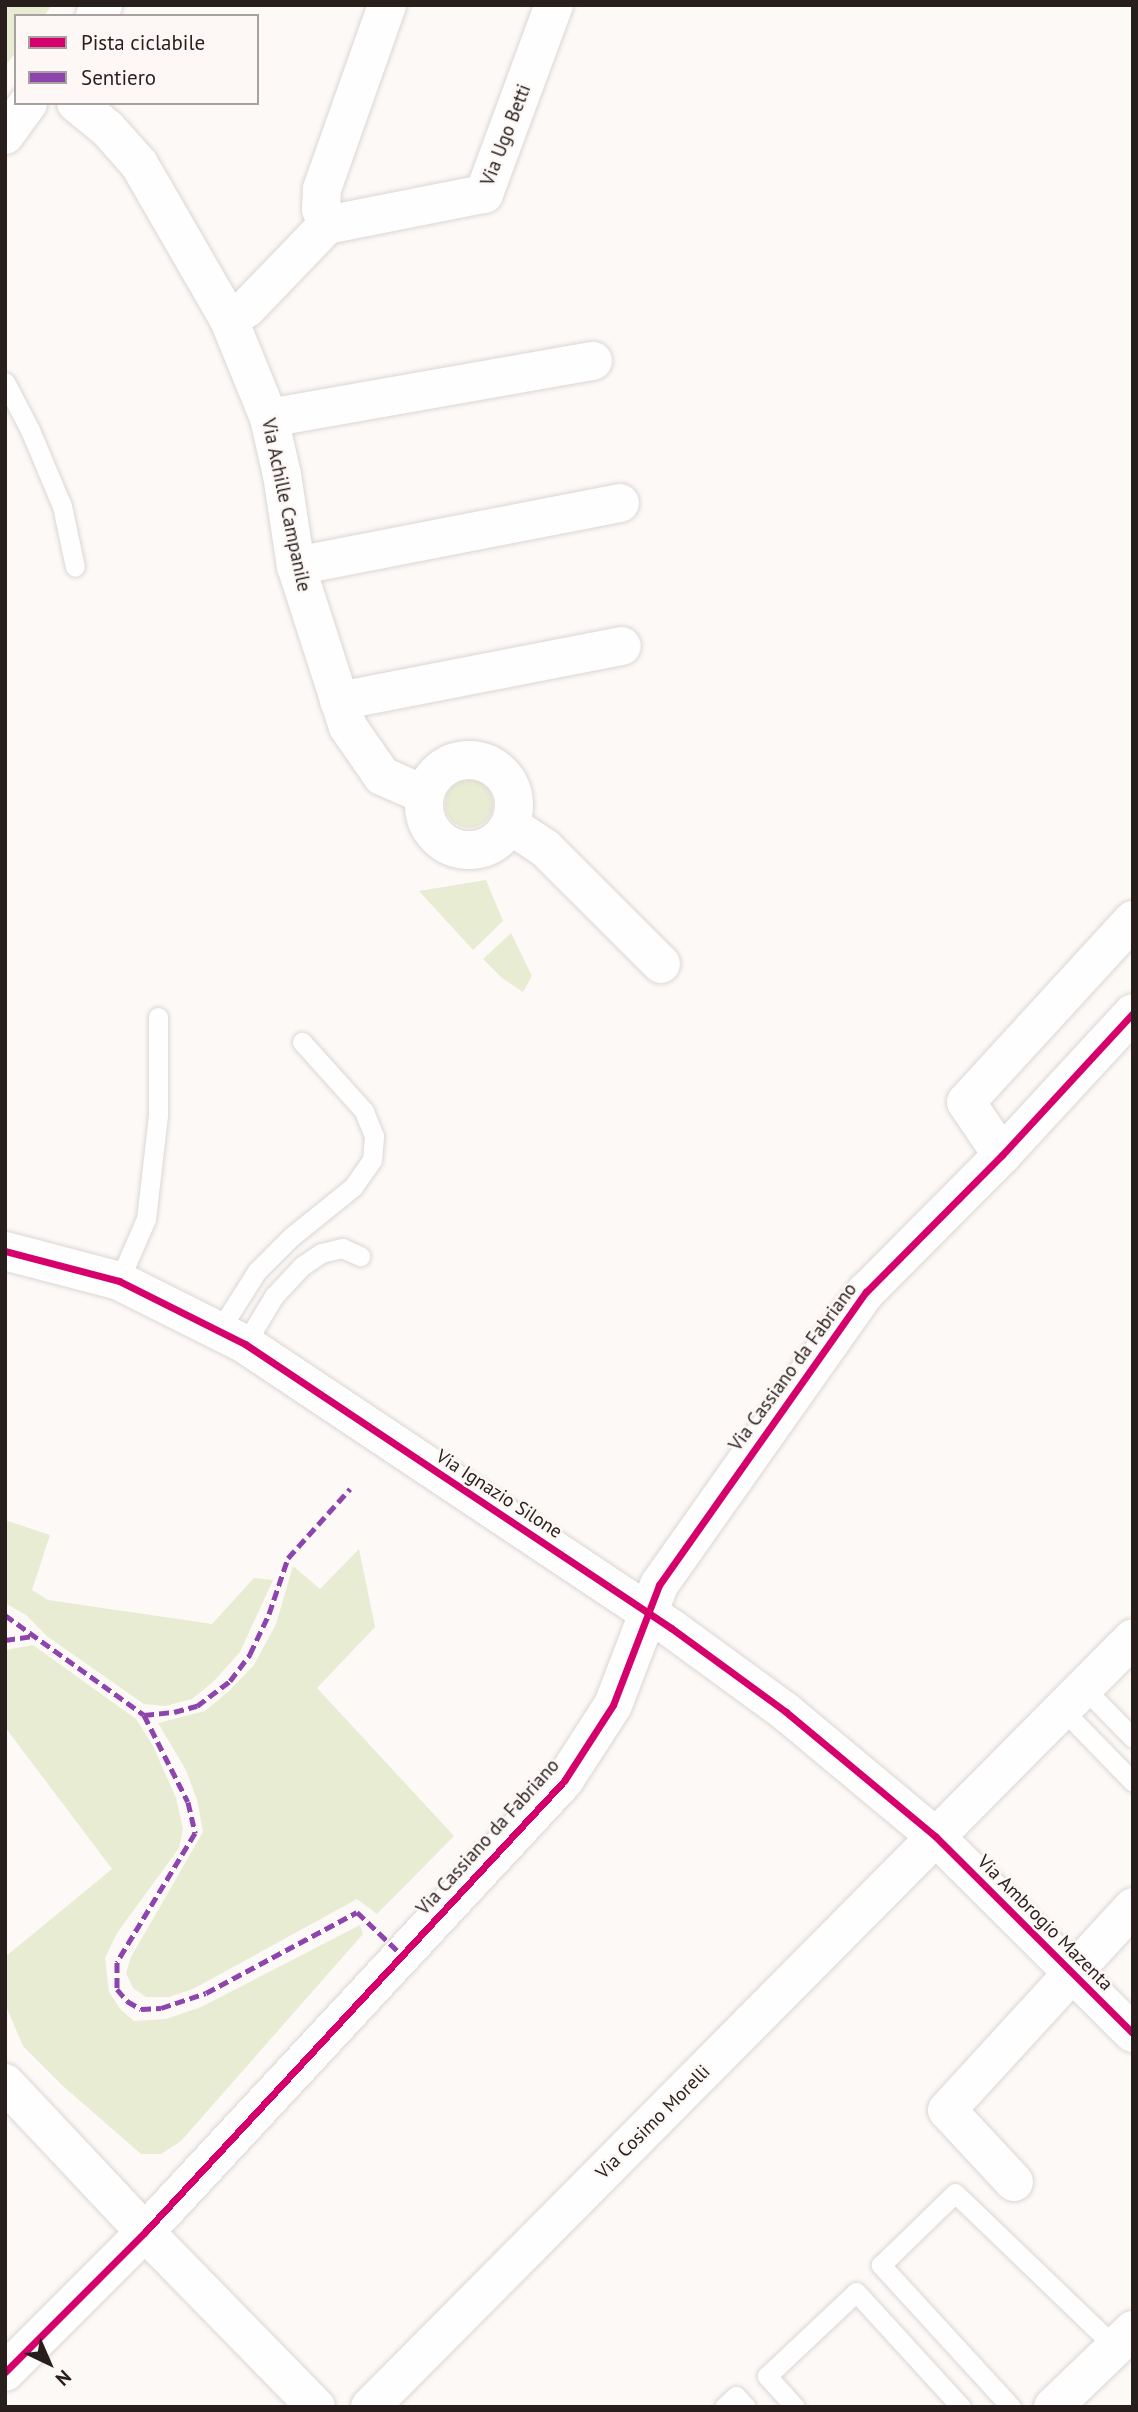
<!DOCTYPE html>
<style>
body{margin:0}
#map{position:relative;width:1138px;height:2412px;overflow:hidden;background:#fcf9f7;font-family:"PT Sans",sans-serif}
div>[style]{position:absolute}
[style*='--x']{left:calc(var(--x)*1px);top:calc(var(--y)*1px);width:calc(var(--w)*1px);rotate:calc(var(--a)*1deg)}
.green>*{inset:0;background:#e8ecd3}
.round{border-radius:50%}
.roads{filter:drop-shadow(0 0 2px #dcd6d2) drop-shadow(0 0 2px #dcd6d2)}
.service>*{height:19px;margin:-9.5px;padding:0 9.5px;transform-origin:9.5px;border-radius:9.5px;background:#fffefe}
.minor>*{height:38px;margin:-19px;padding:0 19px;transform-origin:19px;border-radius:19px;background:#fffefe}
.minor>.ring{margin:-19px;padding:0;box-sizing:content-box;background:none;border:38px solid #fffefe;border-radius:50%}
.quiet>*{height:5px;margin-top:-2.5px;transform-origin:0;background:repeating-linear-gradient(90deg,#8e44ad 0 10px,transparent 0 15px)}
.cycleway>*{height:7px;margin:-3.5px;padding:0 3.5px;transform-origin:3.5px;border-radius:3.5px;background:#d6006c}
span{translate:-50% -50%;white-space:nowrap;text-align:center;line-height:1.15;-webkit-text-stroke:5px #fdf8f6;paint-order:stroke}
.street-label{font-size:19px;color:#281f1c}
.frame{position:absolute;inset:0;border:7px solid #281f1c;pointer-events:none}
.legend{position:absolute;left:14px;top:14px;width:245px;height:91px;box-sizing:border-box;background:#fdf8f6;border:2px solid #a8a19f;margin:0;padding:9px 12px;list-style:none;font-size:21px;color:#281f1c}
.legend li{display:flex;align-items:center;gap:14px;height:35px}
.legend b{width:35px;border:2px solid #a8a19f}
.north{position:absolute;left:14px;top:2328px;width:70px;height:70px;-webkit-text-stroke:5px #fdf8f6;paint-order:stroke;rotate:136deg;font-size:19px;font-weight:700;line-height:28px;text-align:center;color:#281f1c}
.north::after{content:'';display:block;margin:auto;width:24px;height:32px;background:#281f1c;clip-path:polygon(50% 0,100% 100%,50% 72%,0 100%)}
</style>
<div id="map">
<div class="green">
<i style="clip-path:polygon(5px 5px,52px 5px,44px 16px,16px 16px,16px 52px,5px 66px)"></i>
<i class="round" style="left:445px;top:780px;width:48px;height:48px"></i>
<i style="clip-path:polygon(486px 880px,503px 921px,473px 950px,419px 891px)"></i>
<i style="clip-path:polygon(511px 933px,532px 976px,523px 992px,502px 978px,483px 959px)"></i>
<i style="clip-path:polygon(5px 1520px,50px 1535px,32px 1590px,48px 1600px,212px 1624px,254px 1578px,273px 1580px,240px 1652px,214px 1681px,192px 1699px,165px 1706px,144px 1704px,48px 1637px,26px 1615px,5px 1603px)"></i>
<i style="clip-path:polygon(359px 1549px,375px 1627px,317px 1688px,454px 1836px,377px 1914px,357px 1899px,193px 1989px,169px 1997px,146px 1997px,133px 1988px,126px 1973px,131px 1957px,203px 1832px,197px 1800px,186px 1770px,158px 1723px,205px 1711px,229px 1691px,254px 1665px,276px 1624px,293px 1566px,320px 1589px)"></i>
<i style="clip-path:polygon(33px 1645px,136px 1719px,153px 1746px,176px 1798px,183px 1829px,179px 1848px,117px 1933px,105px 1958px,109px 1992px,121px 2010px,134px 2021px,166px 2019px,201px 2007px,360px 1925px,363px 1934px,181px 2141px,161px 2154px,141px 2154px,63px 2086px,23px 2046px,5px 2004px,5px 1957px,112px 1869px,5px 1727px,5px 1650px)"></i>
</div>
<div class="roads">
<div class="service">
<i style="--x:5;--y:382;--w:54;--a:62.5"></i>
<i style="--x:30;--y:430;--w:82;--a:67.2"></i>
<i style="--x:62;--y:506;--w:62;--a:78"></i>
<i style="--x:119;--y:1281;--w:68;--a:-66.5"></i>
<i style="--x:146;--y:1219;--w:105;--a:-83.4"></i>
<i style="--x:158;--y:1115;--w:98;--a:-90"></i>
<i style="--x:219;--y:1331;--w:71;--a:-57.7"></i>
<i style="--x:257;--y:1271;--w:48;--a:-45"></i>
<i style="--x:291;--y:1237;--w:80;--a:-38.9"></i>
<i style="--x:353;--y:1187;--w:33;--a:-55"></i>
<i style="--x:372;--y:1160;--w:24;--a:-85"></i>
<i style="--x:374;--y:1136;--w:27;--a:-112"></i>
<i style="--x:364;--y:1111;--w:93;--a:-131.9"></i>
<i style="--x:245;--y:1344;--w:56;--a:-58.9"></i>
<i style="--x:274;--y:1296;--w:41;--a:-47"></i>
<i style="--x:302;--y:1266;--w:23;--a:-34"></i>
<i style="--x:321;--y:1253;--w:22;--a:-13"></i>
<i style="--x:342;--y:1248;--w:20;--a:24"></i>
<i style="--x:1084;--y:1688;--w:70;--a:45.6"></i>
<i style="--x:1063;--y:1710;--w:100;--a:45.8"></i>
<i style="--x:724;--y:2407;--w:16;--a:-43"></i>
<i style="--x:736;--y:2396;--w:15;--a:48"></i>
<i style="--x:795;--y:2407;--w:42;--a:-132.1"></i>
<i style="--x:767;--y:2376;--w:122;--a:-43.3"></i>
<i style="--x:856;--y:2292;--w:156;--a:47.6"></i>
<i style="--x:1011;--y:2407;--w:193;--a:-132.5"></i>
<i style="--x:881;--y:2265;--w:103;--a:-44.2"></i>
<i style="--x:955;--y:2193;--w:222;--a:43.9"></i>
</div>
<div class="minor">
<i style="--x:95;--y:16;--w:14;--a:-54"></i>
<i style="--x:76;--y:103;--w:40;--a:39"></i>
<i style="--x:107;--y:128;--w:48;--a:48.4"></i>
<i style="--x:139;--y:164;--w:180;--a:60"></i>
<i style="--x:229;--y:320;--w:106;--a:67.8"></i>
<i style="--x:269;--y:418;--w:58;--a:77.2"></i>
<i style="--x:282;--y:475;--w:92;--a:81.3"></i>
<i style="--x:296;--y:566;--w:169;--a:72.1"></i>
<i style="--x:348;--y:727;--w:60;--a:55.2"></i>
<i style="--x:382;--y:776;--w:47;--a:23.8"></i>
<i style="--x:5;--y:135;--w:39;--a:-54"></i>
<i style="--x:327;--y:225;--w:160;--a:-11.2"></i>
<i style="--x:484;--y:194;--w:202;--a:-69.7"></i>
<i style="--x:229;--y:320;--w:22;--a:-34"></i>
<i style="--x:247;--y:308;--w:115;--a:-46.1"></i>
<i style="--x:327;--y:225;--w:17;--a:-111"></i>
<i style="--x:321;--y:209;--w:20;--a:-87"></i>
<i style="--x:322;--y:189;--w:195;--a:-70.5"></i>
<i style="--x:269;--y:418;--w:329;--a:-10"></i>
<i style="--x:296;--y:566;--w:330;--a:-11"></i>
<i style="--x:339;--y:701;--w:288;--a:-11"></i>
<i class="ring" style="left:424px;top:760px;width:52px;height:52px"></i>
<i style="--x:510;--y:825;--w:42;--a:33.3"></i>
<i style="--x:545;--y:848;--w:164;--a:45"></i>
<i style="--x:1002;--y:1155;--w:64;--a:-124.2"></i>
<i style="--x:966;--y:1102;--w:247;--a:-47.5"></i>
<i style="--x:5;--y:1251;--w:118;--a:14.7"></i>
<i style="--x:119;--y:1281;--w:141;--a:26.6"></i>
<i style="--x:245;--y:1344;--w:512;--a:33.69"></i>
<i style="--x:671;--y:1628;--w:142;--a:36.1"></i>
<i style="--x:786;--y:1712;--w:194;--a:39.8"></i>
<i style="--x:935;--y:1836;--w:279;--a:44.9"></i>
<i style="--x:5;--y:2083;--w:204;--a:46.8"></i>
<i style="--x:145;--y:2232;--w:245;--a:45.7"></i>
<i style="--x:1014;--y:2182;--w:98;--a:-132.9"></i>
<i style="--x:947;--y:2110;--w:275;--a:-47.5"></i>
<i style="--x:5;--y:2372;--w:198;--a:-45"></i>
<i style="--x:145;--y:2232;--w:616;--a:-47.11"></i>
<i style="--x:564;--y:1781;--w:90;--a:-57.2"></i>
<i style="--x:613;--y:1705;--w:129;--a:-69"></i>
<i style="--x:659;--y:1585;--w:359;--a:-54.8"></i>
<i style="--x:866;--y:1292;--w:193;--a:-45.2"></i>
<i style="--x:1002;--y:1155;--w:193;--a:-47.3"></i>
<i style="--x:370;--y:2407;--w:1083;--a:-45.22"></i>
<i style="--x:1053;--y:2407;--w:111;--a:-43.9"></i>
</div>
</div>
<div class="quiet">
<i style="--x:5;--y:1615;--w:171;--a:35.7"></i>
<i style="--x:144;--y:1715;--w:97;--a:63.2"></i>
<i style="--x:188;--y:1802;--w:32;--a:77"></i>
<i style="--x:195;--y:1833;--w:151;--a:121.2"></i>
<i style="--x:117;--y:1962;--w:27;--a:90"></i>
<i style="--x:117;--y:1989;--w:16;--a:50"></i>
<i style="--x:127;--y:2001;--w:16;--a:30"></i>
<i style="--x:141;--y:2009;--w:20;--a:-3"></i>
<i style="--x:161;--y:2008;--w:47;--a:-18.4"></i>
<i style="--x:206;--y:1993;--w:171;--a:-28.2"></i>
<i style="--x:357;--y:1912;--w:62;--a:43.7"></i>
<i style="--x:5;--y:1640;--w:28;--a:-8"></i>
<i style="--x:144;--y:1715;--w:30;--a:-6"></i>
<i style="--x:174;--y:1712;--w:24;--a:-15"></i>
<i style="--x:197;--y:1706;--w:41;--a:-37.1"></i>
<i style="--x:230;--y:1681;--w:34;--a:-53"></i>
<i style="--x:250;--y:1654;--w:44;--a:-64.6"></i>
<i style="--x:269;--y:1614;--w:59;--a:-71.3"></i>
<i style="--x:288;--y:1558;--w:93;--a:-48.1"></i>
</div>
<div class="cycleway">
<i style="--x:5;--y:1251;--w:118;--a:14.7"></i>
<i style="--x:119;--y:1281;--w:141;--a:26.6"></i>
<i style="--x:245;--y:1344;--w:512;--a:33.69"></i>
<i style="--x:671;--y:1628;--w:142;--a:36.1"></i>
<i style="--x:786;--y:1712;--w:194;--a:39.8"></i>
<i style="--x:935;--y:1836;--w:279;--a:44.9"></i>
<i style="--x:5;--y:2372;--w:198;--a:-45"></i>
<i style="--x:145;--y:2232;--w:616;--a:-47.11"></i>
<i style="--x:564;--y:1781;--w:90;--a:-57.2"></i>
<i style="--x:613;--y:1705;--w:129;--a:-69"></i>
<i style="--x:659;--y:1585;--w:359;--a:-54.8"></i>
<i style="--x:866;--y:1292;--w:193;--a:-45.2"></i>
<i style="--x:1002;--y:1155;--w:193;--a:-47.3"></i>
</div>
<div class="street-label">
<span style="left:506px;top:135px;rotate:-69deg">Via Ugo Betti</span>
<span style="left:286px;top:505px;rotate:78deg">Via Achille Campanile</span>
<span style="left:793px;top:1367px;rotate:-54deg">Via Cassiano da Fabriano</span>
<span style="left:499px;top:1494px;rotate:33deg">Via Ignazio Silone</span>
<span style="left:488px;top:1837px;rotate:-48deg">Via Cassiano da Fabriano</span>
<span style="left:1045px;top:1923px;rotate:45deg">Via Ambrogio Mazenta</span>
<span style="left:653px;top:2122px;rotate:-45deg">Via Cosimo Morelli</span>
</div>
<div class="frame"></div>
<ul class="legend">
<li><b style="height:9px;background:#d6006c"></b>Pista ciclabile</li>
<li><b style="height:9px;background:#8e44ad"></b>Sentiero</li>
</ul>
<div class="north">N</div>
</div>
